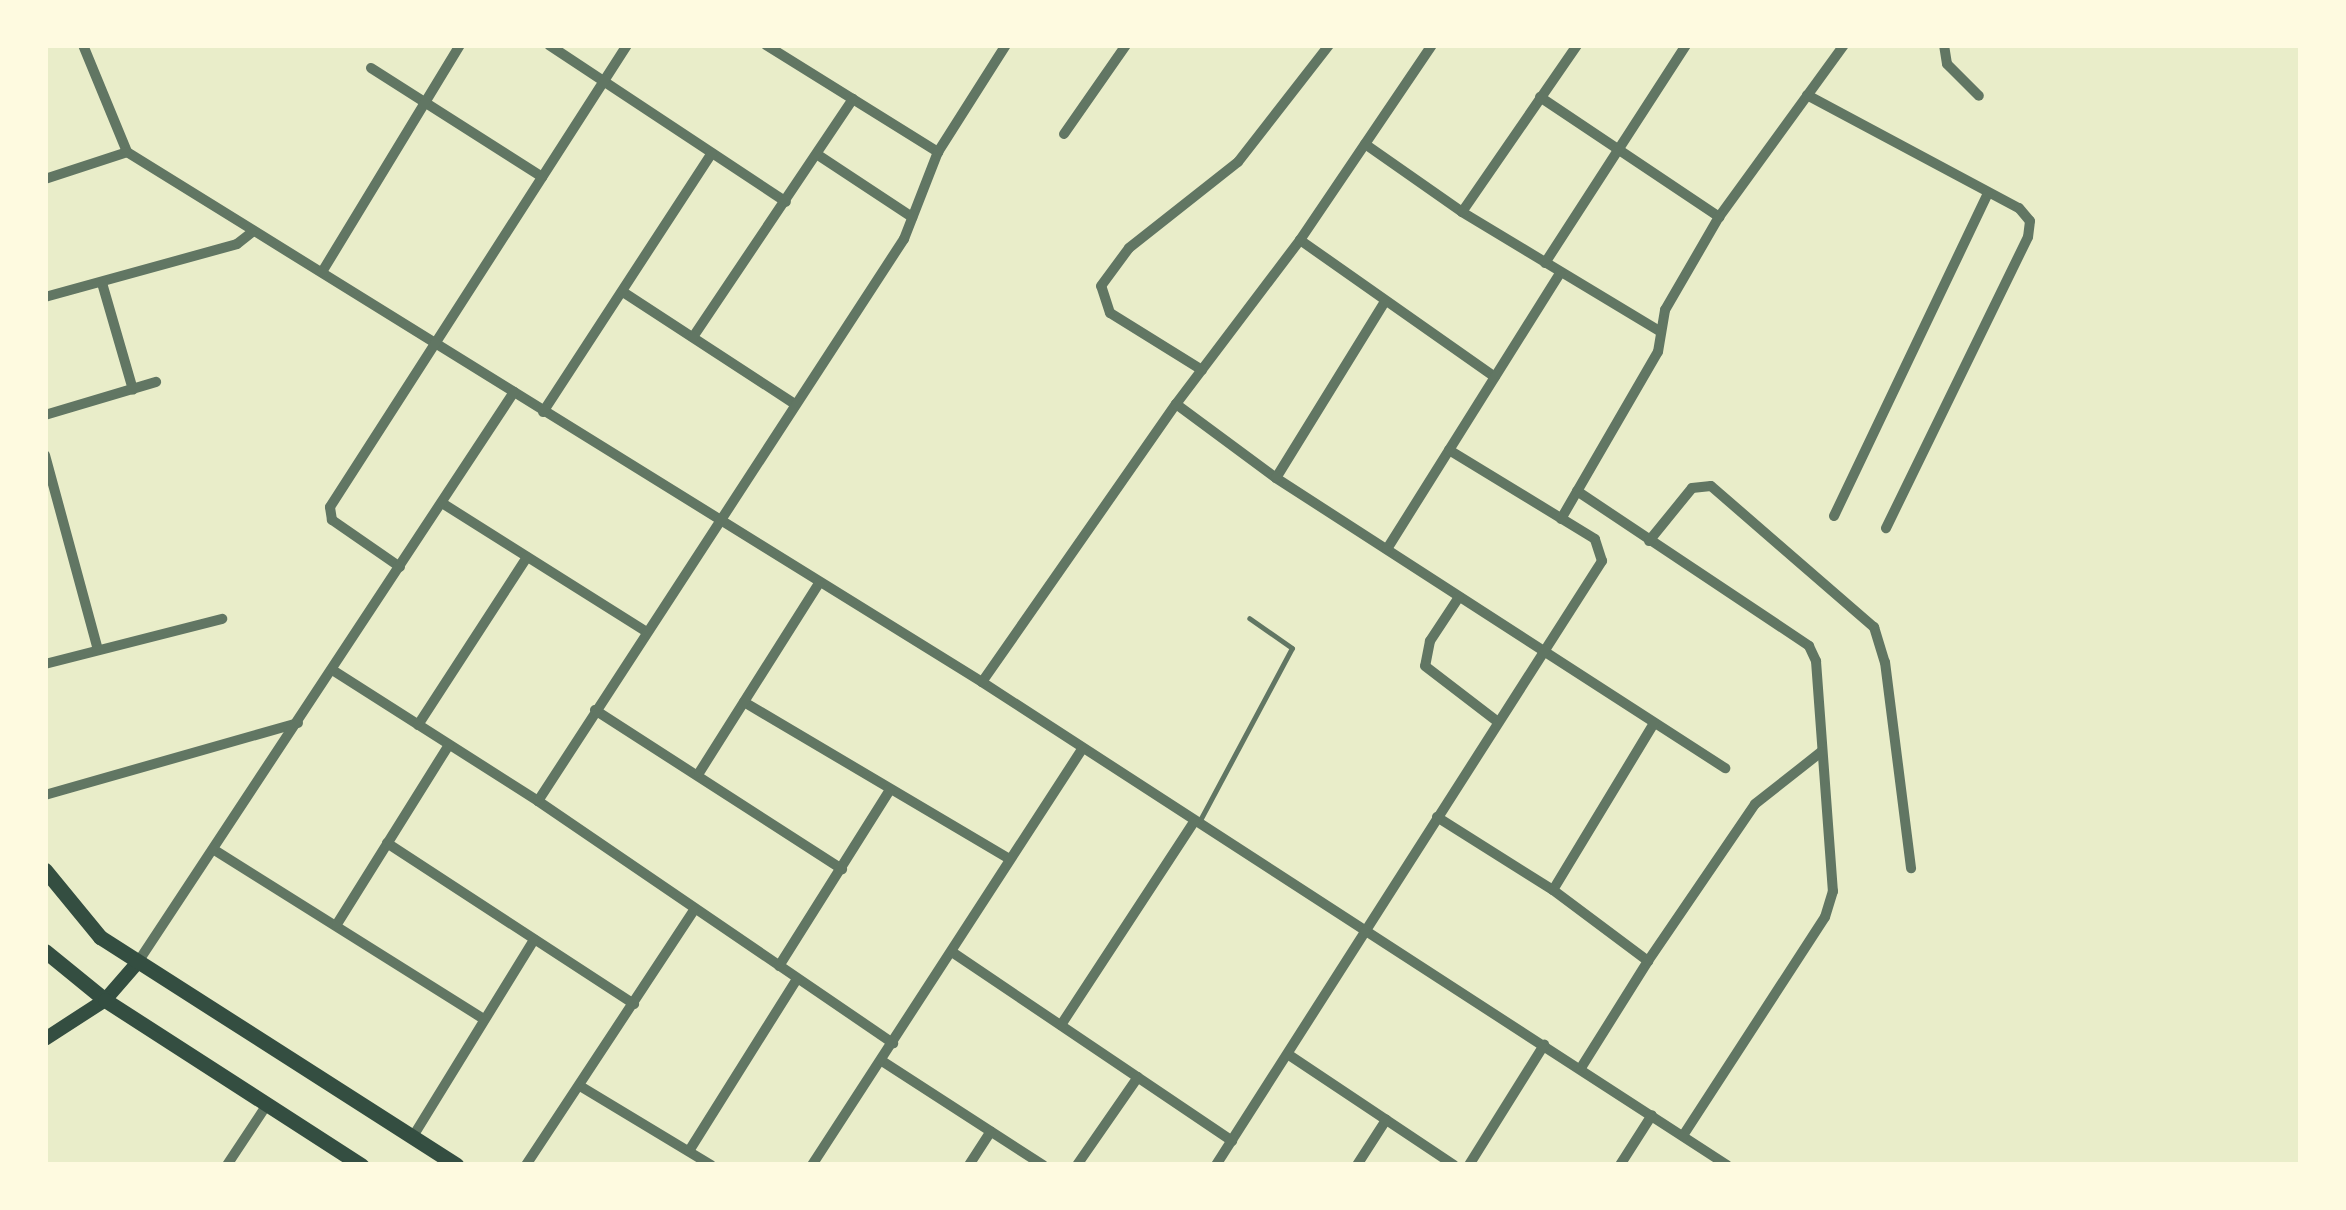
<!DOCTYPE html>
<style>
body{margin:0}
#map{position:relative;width:2346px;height:1210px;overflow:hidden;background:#e9edc9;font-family:"Noto Serif",serif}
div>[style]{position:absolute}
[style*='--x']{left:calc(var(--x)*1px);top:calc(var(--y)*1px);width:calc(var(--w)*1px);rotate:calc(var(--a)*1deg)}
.service>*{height:5px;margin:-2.5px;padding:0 2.5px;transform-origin:2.5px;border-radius:2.5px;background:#617663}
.minor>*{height:10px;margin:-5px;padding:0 5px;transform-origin:5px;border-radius:5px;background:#617663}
.secondary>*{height:14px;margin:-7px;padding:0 7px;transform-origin:7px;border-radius:7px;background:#344e41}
.primary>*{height:15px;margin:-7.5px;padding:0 7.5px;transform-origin:7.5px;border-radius:7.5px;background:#344e41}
span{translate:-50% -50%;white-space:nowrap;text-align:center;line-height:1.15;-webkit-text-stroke:9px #fefae0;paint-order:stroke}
.frame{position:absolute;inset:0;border:48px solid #fefae0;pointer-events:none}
</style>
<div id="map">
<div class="service">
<i style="--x:1199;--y:822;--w:197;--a:-61.9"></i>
<i style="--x:1292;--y:648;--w:52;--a:-145.1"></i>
</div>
<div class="minor">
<i style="--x:83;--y:45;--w:116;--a:67.6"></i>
<i style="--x:127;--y:152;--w:1006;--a:31.79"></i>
<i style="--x:982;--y:682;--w:888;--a:32.96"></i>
<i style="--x:549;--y:45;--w:284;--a:33.5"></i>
<i style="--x:766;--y:45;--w:203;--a:31.9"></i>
<i style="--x:1944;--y:45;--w:19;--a:81"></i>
<i style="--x:1947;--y:64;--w:45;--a:45"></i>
<i style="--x:371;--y:68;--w:203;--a:32.5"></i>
<i style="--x:1807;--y:95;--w:240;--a:28.1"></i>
<i style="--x:2019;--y:208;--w:17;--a:50"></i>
<i style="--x:2030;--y:221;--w:16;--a:97"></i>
<i style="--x:2028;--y:237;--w:324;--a:116"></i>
<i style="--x:1540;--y:97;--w:216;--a:33.8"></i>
<i style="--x:1064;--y:134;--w:108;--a:-55.1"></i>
<i style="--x:1365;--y:144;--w:118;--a:35"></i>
<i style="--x:1462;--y:212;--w:232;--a:31.1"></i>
<i style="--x:818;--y:155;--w:113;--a:33.4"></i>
<i style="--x:45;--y:179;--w:86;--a:-18.2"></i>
<i style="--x:1462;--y:212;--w:203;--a:-55.4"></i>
<i style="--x:1300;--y:240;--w:238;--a:35.1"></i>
<i style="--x:1545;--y:263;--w:260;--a:-57.1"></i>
<i style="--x:322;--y:272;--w:266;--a:-58.7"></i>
<i style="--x:102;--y:283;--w:111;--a:73.8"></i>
<i style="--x:623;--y:292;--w:205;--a:33.1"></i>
<i style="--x:45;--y:297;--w:199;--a:-15.4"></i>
<i style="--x:237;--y:244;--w:18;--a:-38"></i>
<i style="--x:693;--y:337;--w:287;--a:-56.1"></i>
<i style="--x:1202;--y:370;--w:108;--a:-148.2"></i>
<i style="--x:1110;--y:313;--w:28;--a:-108"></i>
<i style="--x:1101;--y:286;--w:47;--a:-53.6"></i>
<i style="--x:1129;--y:248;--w:139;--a:-38.3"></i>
<i style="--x:1238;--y:162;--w:148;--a:-52.1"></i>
<i style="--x:1176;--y:404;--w:124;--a:36.5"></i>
<i style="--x:1276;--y:478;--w:535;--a:32.86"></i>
<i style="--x:543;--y:412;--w:309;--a:-56.9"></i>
<i style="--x:45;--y:415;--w:116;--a:-16.6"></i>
<i style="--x:45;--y:455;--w:202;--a:74.8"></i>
<i style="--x:1276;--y:478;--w:206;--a:-58.3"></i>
<i style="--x:1577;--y:491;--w:279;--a:33.7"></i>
<i style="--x:1809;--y:646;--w:17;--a:65"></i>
<i style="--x:1816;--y:661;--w:231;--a:85.8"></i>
<i style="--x:1833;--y:891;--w:27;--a:107"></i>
<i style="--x:1825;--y:917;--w:261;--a:123"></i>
<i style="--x:442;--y:503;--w:239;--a:32.2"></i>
<i style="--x:1834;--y:516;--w:358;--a:-64.5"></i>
<i style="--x:1561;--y:519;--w:193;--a:-59.9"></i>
<i style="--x:1658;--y:352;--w:43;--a:-80.5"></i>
<i style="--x:1665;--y:310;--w:108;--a:-59.9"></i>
<i style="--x:1719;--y:217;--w:213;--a:-54"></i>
<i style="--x:1649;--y:541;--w:68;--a:-50.9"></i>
<i style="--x:1692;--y:488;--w:19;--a:-6"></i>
<i style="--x:1711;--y:486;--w:216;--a:40.9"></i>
<i style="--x:1874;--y:627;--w:37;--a:73"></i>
<i style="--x:1885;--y:662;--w:208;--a:82.8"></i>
<i style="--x:1387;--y:549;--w:326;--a:-57.9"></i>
<i style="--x:400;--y:567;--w:83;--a:-145.3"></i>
<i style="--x:332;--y:520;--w:13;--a:-99"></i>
<i style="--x:330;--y:507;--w:549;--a:-57.26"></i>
<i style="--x:1459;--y:597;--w:53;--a:123.4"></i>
<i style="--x:1430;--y:641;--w:25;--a:101"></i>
<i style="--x:1425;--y:666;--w:92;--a:37.5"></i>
<i style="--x:45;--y:664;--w:183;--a:-14.3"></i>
<i style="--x:334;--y:671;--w:242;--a:32.5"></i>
<i style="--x:538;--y:801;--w:430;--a:34.3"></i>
<i style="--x:982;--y:682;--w:339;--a:-55.1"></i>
<i style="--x:1176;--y:404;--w:206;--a:-52.9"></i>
<i style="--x:1300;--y:240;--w:235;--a:-55.9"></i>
<i style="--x:744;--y:702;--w:308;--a:30.6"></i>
<i style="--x:595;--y:710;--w:294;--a:32.8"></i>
<i style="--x:418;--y:725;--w:200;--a:-57"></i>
<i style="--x:699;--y:773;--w:225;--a:-57.7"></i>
<i style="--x:45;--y:795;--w:263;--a:-15.9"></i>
<i style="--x:538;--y:801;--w:671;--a:-56.93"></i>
<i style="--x:904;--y:239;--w:93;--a:-68.7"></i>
<i style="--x:938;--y:152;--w:127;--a:-57.6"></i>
<i style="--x:1437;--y:817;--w:137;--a:32.2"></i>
<i style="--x:1553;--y:890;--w:119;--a:36.8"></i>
<i style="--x:1648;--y:961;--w:126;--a:122.1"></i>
<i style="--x:387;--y:843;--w:295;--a:33.1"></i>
<i style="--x:216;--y:851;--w:316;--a:32.1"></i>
<i style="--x:1553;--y:890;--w:195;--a:-58.8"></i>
<i style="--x:337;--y:924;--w:211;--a:-58"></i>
<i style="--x:952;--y:952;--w:338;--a:34"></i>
<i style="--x:1648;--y:961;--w:190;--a:-55.7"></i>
<i style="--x:1755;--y:804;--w:84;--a:-38.2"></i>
<i style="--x:138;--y:962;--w:683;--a:-56.59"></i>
<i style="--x:779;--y:966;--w:208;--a:-57.8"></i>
<i style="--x:1061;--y:1025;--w:243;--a:-56.8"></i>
<i style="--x:1289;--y:1055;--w:198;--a:33.7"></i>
<i style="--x:882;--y:1061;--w:192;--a:32.9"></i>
<i style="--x:580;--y:1086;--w:153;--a:31.1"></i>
<i style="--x:412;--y:1138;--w:233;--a:-58.4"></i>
<i style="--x:689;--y:1151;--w:203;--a:-57.9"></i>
<i style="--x:227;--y:1165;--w:71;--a:-56.5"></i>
<i style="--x:526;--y:1165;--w:305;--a:-56.6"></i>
<i style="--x:812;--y:1165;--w:496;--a:-57"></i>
<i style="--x:969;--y:1165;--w:40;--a:-57.1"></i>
<i style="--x:1077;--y:1165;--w:107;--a:-55.3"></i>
<i style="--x:1216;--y:1165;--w:717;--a:-57.42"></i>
<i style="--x:1602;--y:561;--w:23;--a:-108"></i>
<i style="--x:1595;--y:539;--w:171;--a:-148.6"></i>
<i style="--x:1357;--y:1165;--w:54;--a:-57.2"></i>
<i style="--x:1469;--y:1165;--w:142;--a:-58"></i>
<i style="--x:1620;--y:1165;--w:59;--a:-57.4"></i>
</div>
<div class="secondary">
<i style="--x:45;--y:1039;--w:72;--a:-33"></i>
<i style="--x:105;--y:1000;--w:50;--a:-49"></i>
</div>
<div class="primary">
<i style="--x:45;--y:870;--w:87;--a:50.6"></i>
<i style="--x:100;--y:937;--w:423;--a:32.6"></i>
<i style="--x:45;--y:951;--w:77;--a:39.2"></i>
<i style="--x:105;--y:1000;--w:305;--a:32.8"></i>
</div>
<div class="frame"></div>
</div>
